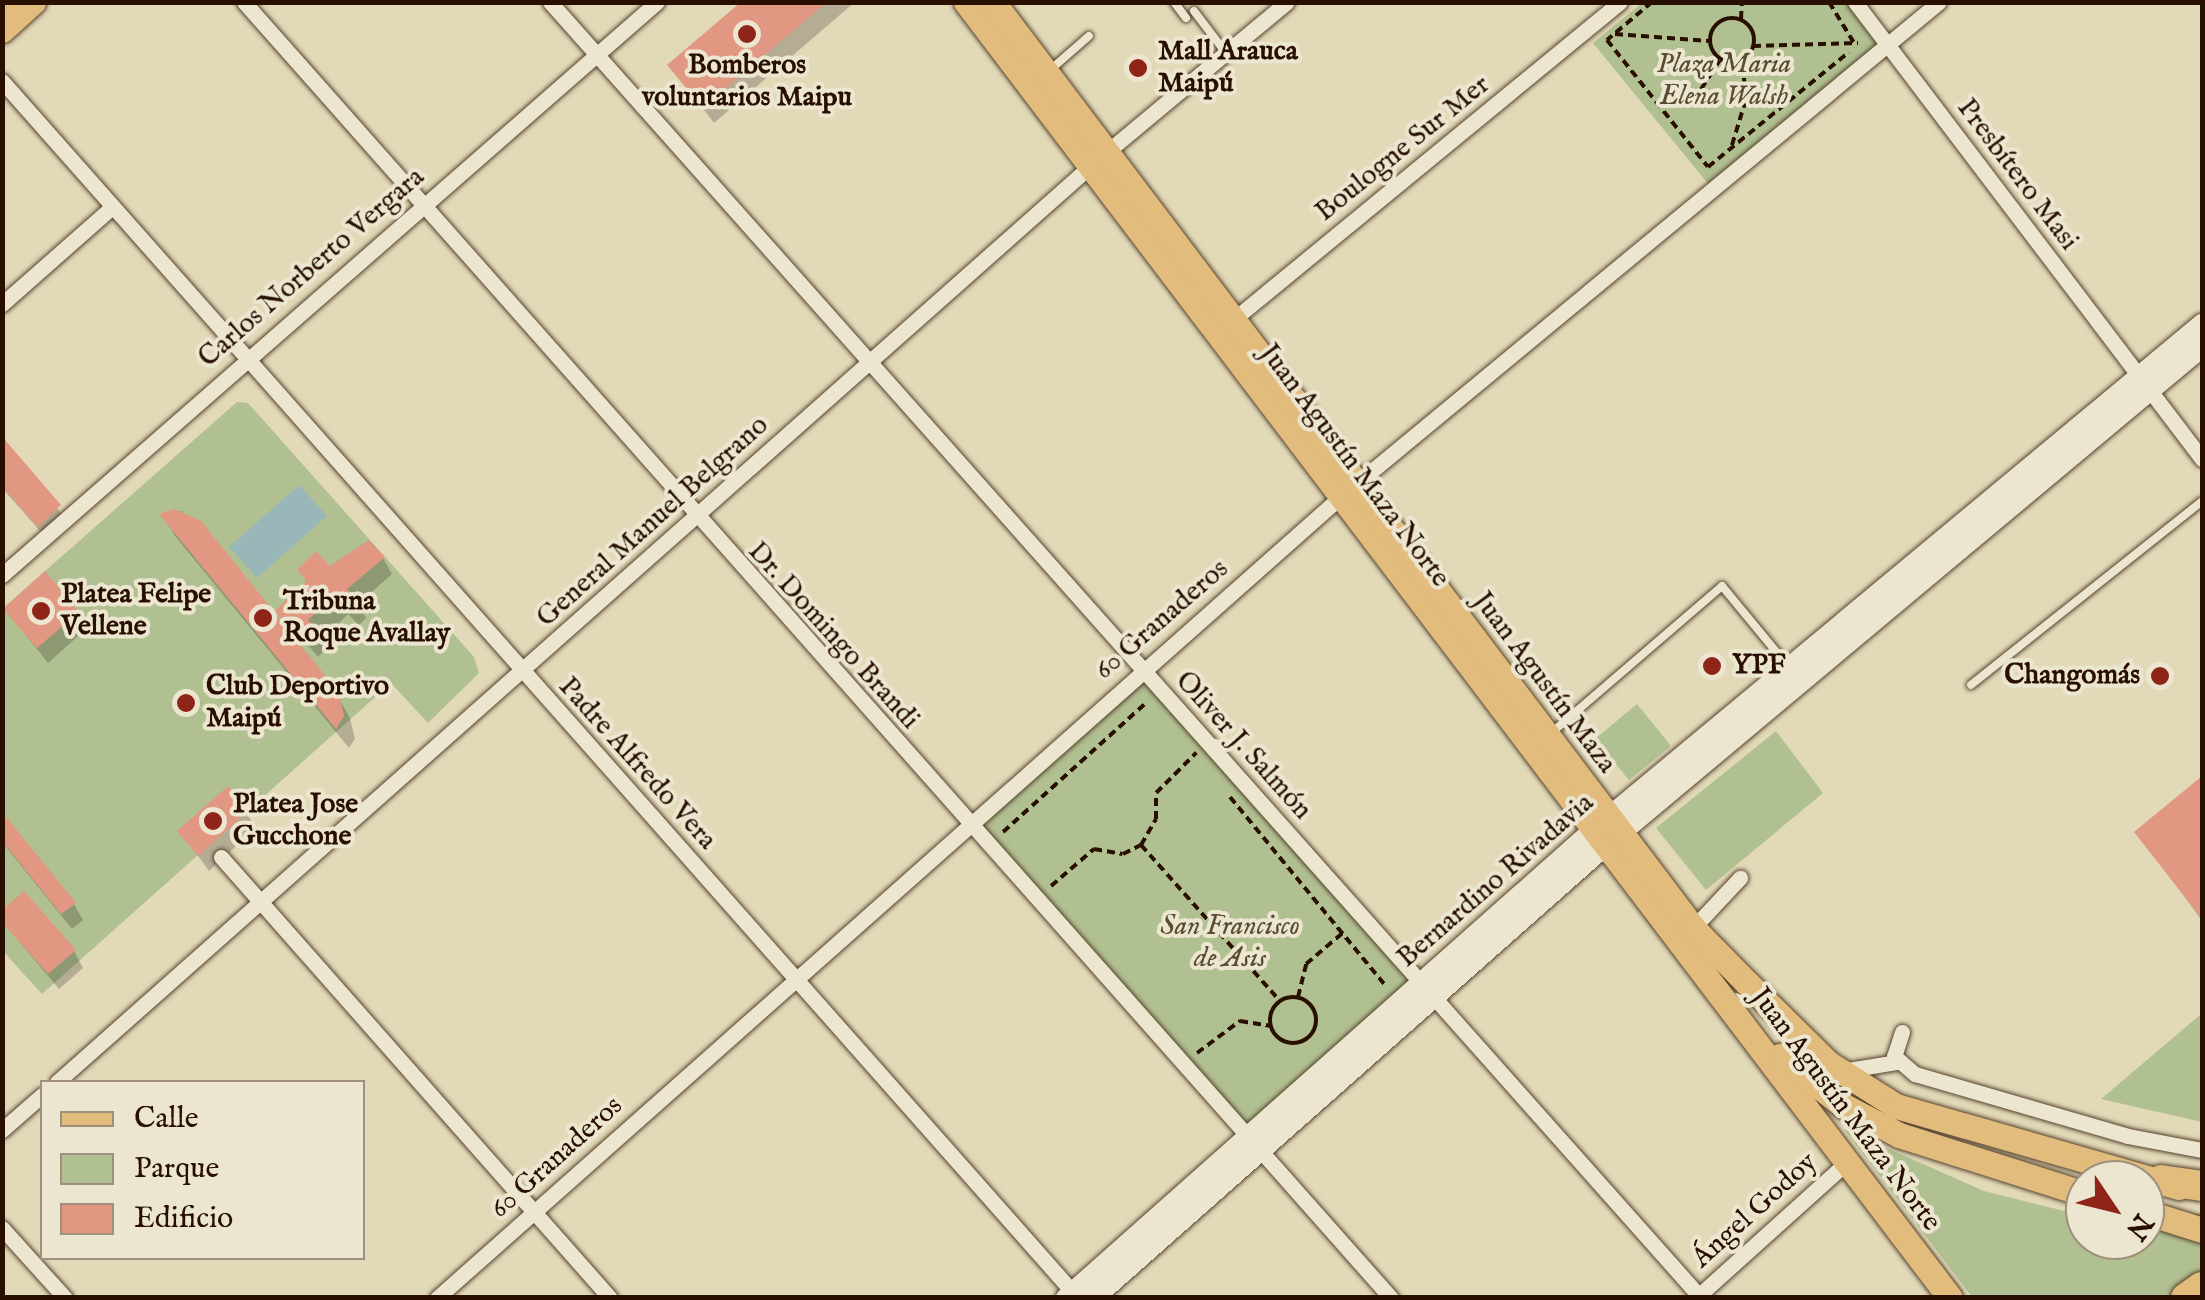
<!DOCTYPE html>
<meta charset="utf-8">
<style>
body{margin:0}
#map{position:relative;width:2205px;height:1300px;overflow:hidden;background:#e2d9b8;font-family:"IM FELL English",serif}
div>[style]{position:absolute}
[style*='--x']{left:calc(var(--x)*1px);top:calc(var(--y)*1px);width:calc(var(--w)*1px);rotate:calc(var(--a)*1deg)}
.green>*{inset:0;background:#b1c090}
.water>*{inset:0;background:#99b7b9}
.shadow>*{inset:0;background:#0003}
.building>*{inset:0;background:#e19781}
.path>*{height:4px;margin-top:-2px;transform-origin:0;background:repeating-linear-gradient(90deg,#280f00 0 8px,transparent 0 13px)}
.path>.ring{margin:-2px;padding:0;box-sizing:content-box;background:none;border:4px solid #280f00;border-radius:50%}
.roads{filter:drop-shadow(0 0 2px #56422e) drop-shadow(0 0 2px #56422e)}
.service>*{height:8px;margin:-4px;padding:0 4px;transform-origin:4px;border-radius:4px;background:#ece6d1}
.minor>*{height:15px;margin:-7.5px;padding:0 7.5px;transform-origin:7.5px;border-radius:7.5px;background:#ece6d1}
.tertiary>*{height:20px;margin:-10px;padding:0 10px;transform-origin:10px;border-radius:10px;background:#ece6d1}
.primary>*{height:25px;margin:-12.5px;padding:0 12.5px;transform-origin:12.5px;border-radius:12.5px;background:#e1bc7c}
.motorway>*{height:30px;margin:-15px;padding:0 15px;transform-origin:15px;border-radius:15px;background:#e1bc7c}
.dots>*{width:28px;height:28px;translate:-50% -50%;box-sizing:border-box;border:5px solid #ece6d1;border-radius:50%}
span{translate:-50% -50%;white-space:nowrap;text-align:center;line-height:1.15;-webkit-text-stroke:8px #ece6d1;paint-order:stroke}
.poi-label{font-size:28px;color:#280f00;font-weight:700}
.left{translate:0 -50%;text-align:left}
.right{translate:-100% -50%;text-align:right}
.park-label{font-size:28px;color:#584d32;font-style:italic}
.street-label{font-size:28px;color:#280f00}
.frame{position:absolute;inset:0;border:5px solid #280f00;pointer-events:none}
.legend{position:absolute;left:40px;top:1080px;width:325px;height:180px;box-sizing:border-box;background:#ece6d1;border:2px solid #9e907d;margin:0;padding:12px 18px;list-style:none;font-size:30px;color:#280f00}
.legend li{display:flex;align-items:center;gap:20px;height:50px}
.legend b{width:50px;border:2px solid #9e907d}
.north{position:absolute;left:2065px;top:1160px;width:100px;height:100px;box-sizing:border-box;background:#ece6d1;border:2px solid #9e907d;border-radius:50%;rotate:125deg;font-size:28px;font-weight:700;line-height:40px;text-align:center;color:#280f00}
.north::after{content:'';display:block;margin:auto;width:35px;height:45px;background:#8f2418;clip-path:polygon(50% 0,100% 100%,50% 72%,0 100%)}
</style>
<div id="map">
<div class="green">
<i style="clip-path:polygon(1855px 2px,1888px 45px,1714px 191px,1593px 43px,1642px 3px)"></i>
<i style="clip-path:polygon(237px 402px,248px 403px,410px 585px,474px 657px,479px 673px,428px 723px,391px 683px,42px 994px,3px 951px,2px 609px)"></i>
<i style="clip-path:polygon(1142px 671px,1422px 982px,1248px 1137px,968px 824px)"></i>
<i style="clip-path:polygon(1637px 704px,1671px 746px,1629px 780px,1595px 739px)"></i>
<i style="clip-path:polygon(1776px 731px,1823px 793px,1706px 890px,1656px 828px)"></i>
<i style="clip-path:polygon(2200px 1015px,2202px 1122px,2101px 1099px)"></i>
<i style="clip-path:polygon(1844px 1129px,1984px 1191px,2085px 1216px,2085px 1240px,2145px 1240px,2145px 1231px,2202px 1212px,2202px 1297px,1972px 1297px)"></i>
</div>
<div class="water">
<i style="clip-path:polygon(299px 485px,327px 516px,257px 578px,229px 547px)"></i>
</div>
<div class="shadow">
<i style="clip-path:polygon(745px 2px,855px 2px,714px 123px,670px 66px)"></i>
<i style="clip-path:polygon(5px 443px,69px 523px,49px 541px,2px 488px)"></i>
<i style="clip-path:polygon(182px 511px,337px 695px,350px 718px,355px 739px,349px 748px,175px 536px,163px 515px)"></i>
<i style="clip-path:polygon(383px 558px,392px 574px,358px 604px,366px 618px,359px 625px,348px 614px,334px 628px,330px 623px,318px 635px,326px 649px,318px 657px,278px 611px,308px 584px,300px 571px)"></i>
<i style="clip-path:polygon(6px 610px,77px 613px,86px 629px,48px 663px)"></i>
<i style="clip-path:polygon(2202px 779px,2202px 921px,2138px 832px)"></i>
<i style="clip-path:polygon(246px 812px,256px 828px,209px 871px,180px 831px)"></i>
<i style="clip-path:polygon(2px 816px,74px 904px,83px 920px,72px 929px,2px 842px)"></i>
<i style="clip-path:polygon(2px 921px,74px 951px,83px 968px,59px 989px)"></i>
</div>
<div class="building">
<i style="clip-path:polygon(741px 2px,827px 2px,703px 108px,667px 65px)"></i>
<i style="clip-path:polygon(5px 440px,61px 505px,38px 527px,2px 486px)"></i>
<i style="clip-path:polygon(174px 509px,201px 521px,339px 693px,344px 716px,336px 729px,159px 514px)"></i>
<i style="clip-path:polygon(369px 540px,385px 557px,347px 589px,359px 600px,348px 611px,338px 600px,324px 613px,320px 609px,308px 620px,319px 631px,308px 642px,294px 634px,275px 611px,307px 581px,297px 570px,316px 551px,330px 566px)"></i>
<i style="clip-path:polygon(45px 571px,79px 612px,37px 648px,3px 609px)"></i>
<i style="clip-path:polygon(2202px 776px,2202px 919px,2134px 832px)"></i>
<i style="clip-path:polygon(228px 786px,248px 811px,198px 856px,177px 831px)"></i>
<i style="clip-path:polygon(2px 812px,76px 903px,61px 914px,2px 841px)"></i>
<i style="clip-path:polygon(24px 891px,76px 950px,48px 974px,2px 922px,2px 910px)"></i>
</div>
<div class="path">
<i style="--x:1652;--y:2;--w:59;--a:139.8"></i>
<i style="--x:1607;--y:40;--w:162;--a:51.5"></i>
<i style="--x:1708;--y:167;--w:182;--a:-39.2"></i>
<i style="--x:1829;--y:2;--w:52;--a:58.5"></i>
<i class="ring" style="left:1710px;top:18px;width:40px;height:40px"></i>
<i style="--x:1741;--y:19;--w:17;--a:-87"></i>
<i style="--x:1615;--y:34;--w:94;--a:4.3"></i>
<i style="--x:1753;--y:46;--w:105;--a:-1.6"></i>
<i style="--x:1658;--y:101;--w:25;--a:9"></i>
<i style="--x:1683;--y:105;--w:12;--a:-24"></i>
<i style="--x:1694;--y:100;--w:48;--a:-57"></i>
<i style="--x:1732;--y:145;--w:48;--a:-73.1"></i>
<i style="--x:1746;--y:99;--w:41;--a:-95.6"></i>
<i style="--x:1230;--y:797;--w:245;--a:50.5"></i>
<i style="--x:1003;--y:832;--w:194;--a:-42.1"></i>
<i style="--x:1141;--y:845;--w:209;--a:48.3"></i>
<i style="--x:1051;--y:886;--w:57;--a:-40.7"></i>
<i style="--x:1094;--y:849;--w:29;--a:10"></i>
<i style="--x:1123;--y:854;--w:20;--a:-27"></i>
<i style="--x:1141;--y:845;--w:30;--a:-60"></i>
<i style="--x:1156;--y:819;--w:26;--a:-90"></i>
<i style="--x:1156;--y:793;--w:57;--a:-45"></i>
<i style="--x:1298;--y:997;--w:34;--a:-76"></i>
<i style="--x:1306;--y:964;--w:51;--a:-40.2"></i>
<i class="ring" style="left:1270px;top:997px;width:42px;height:42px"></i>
<i style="--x:1197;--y:1053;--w:54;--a:-36.7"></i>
<i style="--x:1240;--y:1021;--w:30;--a:9"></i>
</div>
<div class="roads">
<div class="service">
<i style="--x:1174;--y:2;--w:20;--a:53"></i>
<i style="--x:1194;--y:11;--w:53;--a:52.7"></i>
<i style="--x:1049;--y:71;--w:53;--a:-41.2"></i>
<i style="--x:1971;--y:685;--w:295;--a:-38.5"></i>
<i style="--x:1550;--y:734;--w:227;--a:-40.7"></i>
<i style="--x:1722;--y:586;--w:104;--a:50.5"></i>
</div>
<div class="minor">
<i style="--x:244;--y:2;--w:1731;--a:48.49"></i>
<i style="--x:550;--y:2;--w:1733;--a:48.39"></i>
<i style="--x:1855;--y:2;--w:574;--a:52.79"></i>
<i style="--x:2;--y:81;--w:1624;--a:48.52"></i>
<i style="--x:2;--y:304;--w:145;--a:-41.4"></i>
<i style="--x:1228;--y:324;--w:507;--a:-39.4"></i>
<i style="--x:2;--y:575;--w:870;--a:-41.18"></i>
<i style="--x:221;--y:857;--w:588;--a:48.58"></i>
<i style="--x:1693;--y:928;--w:69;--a:-46.8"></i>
<i style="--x:1902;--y:1032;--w:25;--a:108"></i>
<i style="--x:1894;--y:1056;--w:28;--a:41"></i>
<i style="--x:1915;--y:1074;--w:222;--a:16.2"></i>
<i style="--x:2128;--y:1136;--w:75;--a:10.7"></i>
<i style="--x:1842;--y:1071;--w:56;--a:-9.3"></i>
<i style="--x:57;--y:1082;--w:1381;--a:-41.56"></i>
<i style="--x:1090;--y:166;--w:256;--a:-39.8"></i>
<i style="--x:2;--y:1130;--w:53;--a:-41.2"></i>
<i style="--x:2;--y:1228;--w:94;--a:48"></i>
<i style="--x:437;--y:1298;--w:1206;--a:-41.57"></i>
<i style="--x:1339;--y:498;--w:778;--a:-39.58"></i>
<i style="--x:1696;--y:1298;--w:203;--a:-42"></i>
</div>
<div class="tertiary">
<i style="--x:1066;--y:1298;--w:702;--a:-41.59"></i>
<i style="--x:1591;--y:832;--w:795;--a:-39.74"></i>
<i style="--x:1094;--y:1298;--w:681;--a:-41.49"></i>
<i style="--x:1604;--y:847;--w:779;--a:-39.9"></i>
</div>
<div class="primary">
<i style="--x:966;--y:2;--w:1627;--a:52.79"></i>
<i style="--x:993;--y:2;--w:1161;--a:52.91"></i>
<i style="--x:1693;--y:928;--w:77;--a:45.5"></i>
<i style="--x:1747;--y:983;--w:114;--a:44.6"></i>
<i style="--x:1828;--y:1063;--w:80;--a:32.3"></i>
<i style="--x:1896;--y:1106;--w:294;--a:16"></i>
<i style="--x:2;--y:3;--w:1;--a:-45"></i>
<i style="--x:2;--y:30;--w:42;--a:-42.1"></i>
<i style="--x:1780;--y:1056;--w:81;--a:38"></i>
<i style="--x:1844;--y:1106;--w:62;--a:27.8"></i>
<i style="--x:1899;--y:1135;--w:195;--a:17.6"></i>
<i style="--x:2145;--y:1212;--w:60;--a:17.5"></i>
</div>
<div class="motorway">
<i style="--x:2161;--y:1180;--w:41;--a:8.3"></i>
<i style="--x:2186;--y:1298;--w:19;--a:-35"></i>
</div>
</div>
<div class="dots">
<i style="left:747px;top:34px;background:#8f2418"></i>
<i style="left:1138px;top:68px;background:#8f2418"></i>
<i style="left:41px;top:611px;background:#8f2418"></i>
<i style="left:263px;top:618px;background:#8f2418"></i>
<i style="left:1712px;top:666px;background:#8f2418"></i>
<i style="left:2160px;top:676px;background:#8f2418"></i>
<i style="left:186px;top:703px;background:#8f2418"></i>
<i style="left:213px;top:821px;background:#8f2418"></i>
</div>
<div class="poi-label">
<span class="left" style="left:1158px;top:68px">Mall Arauca<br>Maipú</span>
<span style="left:747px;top:82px">Bomberos<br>voluntarios Maipu</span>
<span class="left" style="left:61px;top:611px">Platea Felipe<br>Vellene</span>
<span class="left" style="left:283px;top:618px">Tribuna<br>Roque Avallay</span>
<span class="left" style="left:1732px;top:666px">YPF</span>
<span class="right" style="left:2140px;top:676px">Changomás</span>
<span class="left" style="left:206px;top:703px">Club Deportivo<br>Maipú</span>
<span class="left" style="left:233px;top:821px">Platea Jose<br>Gucchone</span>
</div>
<div class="park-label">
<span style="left:1724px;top:81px">Plaza Maria<br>Elena Walsh</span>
<span style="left:1230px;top:943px">San Francisco<br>de Asis</span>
</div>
<div class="street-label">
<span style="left:1403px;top:149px;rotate:-39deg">Boulogne Sur Mer</span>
<span style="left:2017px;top:175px;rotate:53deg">Presbítero Masi</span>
<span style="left:312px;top:268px;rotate:-41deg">Carlos Norberto Vergara</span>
<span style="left:1354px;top:466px;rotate:53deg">Juan Agustín Maza Norte</span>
<span style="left:653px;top:522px;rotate:-42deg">General Manuel Belgrano</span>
<span style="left:1162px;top:620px;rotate:-41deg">60 Granaderos</span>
<span style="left:833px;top:636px;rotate:48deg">Dr. Domingo Brandi</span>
<span style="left:1544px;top:683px;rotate:53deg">Juan Agustín Maza</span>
<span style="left:1243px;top:746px;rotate:48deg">Oliver J. Salmón</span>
<span style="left:637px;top:764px;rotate:48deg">Padre Alfredo Vera</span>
<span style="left:1496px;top:881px;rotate:-41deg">Bernardino Rivadavia</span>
<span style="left:1845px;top:1110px;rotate:53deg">Juan Agustín Maza Norte</span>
<span style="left:557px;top:1158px;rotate:-42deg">60 Granaderos</span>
<span style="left:1755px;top:1211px;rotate:-42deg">Ángel Godoy</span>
</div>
<div class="frame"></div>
<ul class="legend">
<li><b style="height:12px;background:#e1bc7c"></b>Calle</li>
<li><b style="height:28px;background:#b1c090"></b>Parque</li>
<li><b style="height:28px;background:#e19781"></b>Edificio</li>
</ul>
<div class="north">N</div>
</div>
